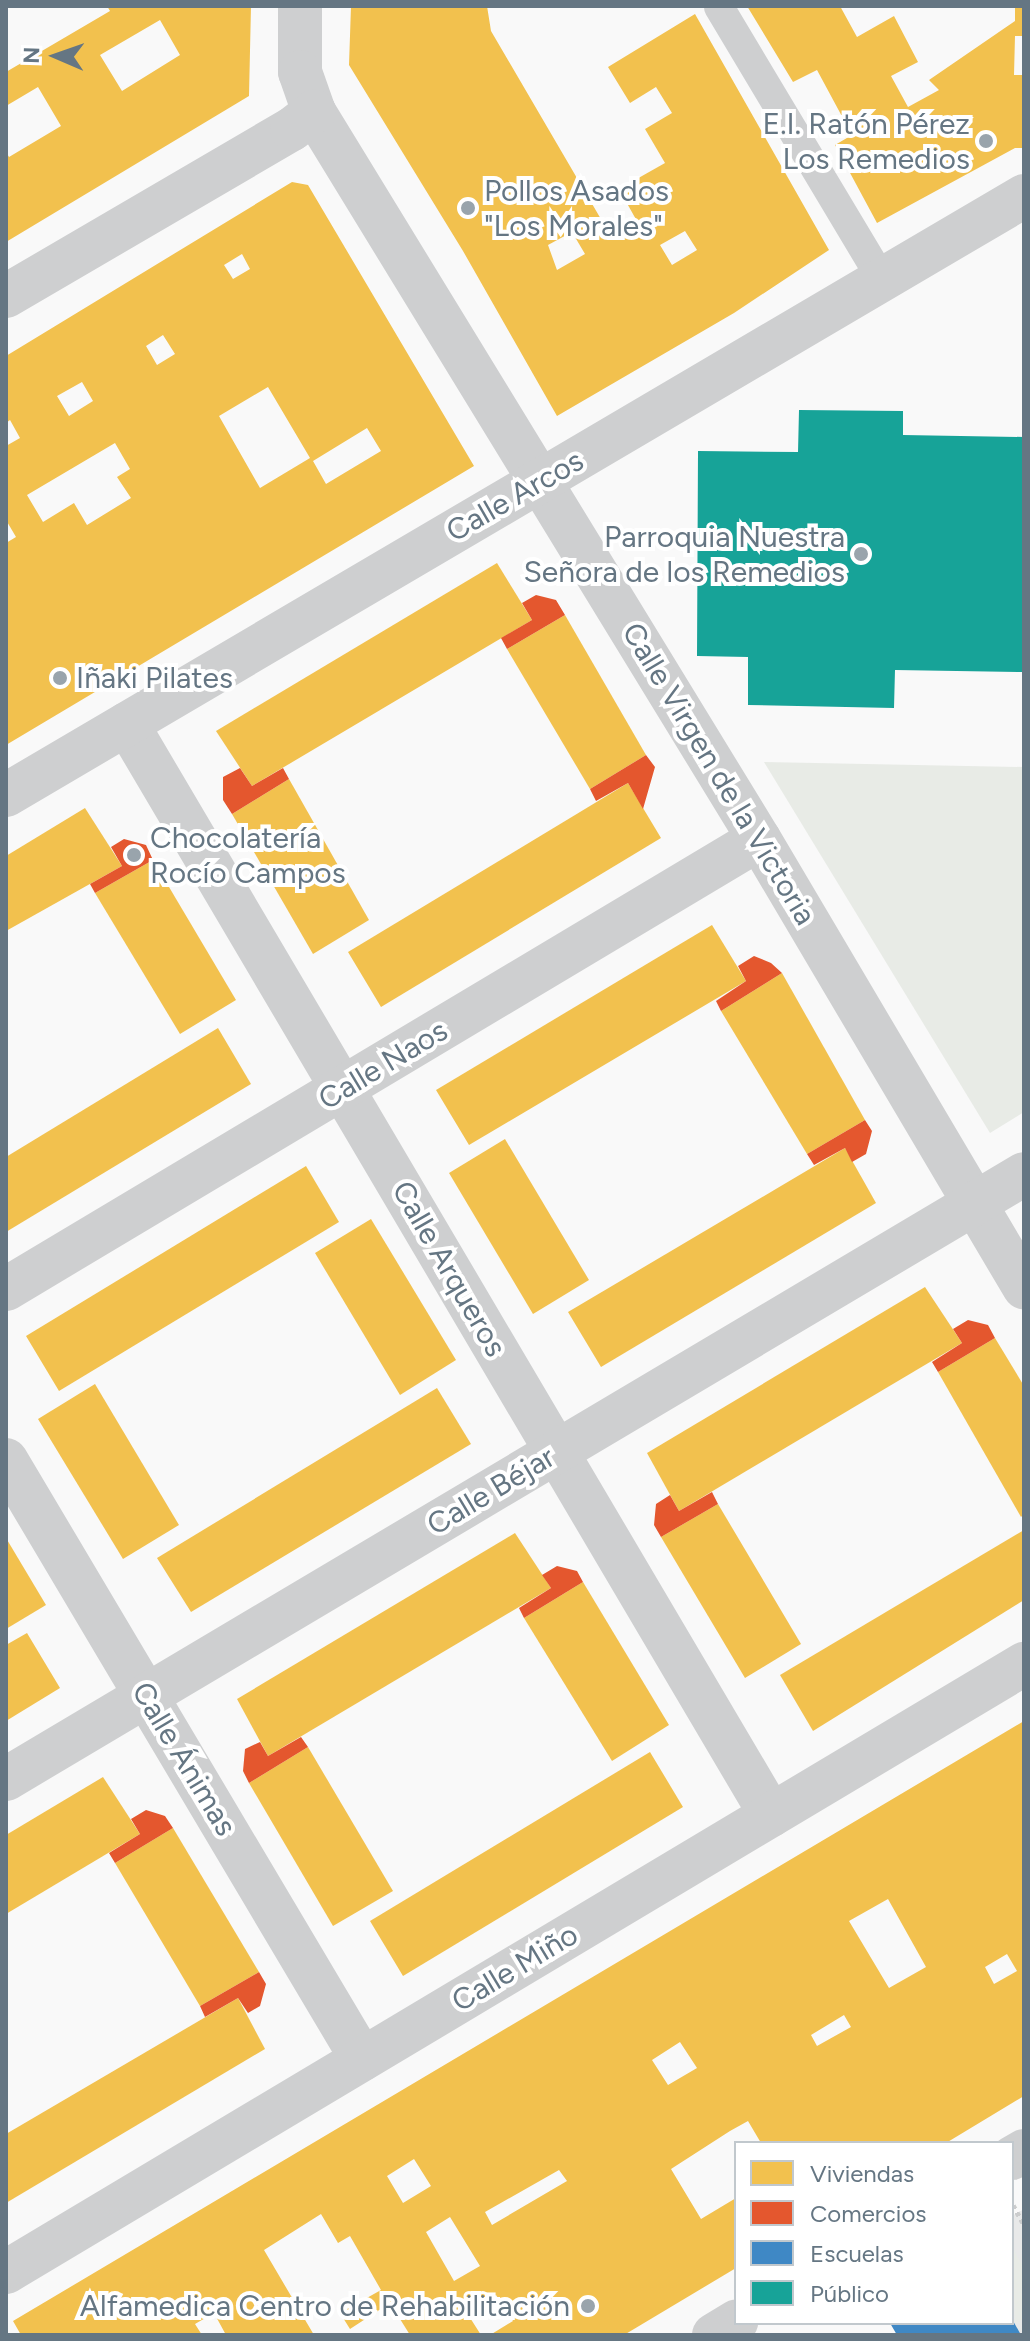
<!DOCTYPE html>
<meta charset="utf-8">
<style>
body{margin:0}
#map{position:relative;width:1030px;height:2341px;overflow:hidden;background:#f9f9f9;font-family:Figtree,sans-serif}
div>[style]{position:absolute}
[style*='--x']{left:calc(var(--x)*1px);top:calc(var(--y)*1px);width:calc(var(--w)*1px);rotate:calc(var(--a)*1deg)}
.built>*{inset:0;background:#e8e9e9}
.green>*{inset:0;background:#e8ebe6}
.homes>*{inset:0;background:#f2c14e}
.shops>*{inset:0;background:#e4572e}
.schools>*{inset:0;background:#3f88c5}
.public>*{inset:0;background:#17a398}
.path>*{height:5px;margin-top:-2.5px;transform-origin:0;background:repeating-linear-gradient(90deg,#cbcccd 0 4px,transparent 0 8px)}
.service>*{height:30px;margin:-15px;padding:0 15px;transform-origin:15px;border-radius:15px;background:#cecfd0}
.pedestrian>*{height:44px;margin:-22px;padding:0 22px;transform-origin:22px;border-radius:22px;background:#cecfd0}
.minor>*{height:44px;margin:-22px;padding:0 22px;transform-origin:22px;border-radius:22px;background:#cecfd0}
.dots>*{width:22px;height:22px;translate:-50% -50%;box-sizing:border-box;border:4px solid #fff;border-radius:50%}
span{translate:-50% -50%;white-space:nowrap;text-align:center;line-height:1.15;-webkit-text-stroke:8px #fff;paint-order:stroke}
.poi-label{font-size:30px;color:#657683}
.right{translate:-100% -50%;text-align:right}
.left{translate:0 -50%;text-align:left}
.street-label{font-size:30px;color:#657683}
.frame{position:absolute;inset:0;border:8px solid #657683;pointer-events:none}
.legend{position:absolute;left:734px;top:2141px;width:280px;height:184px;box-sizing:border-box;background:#fff;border:2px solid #c1c8cd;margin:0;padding:10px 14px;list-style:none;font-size:24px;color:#657683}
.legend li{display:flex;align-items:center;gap:16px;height:40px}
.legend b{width:40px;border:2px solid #c1c8cd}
.north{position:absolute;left:16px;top:16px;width:80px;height:80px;-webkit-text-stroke:6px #fff;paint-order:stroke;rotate:272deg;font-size:22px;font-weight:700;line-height:32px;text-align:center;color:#657683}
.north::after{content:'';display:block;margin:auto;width:28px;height:36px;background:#657683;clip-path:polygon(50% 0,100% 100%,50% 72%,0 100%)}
</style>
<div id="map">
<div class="built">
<i style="clip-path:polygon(1024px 2209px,1024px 2335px,897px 2335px,890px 2323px,1012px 2323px,1012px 2216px)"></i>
</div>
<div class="green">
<i style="clip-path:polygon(764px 762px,1024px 767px,1024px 1112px,990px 1133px)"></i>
<i style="clip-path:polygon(1012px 2247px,1024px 2268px,1024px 2318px,1015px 2324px)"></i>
</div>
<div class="homes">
<i style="clip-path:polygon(evenodd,107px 6px,251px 6px,249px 96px,6px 242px,6px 152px,9px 157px,61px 126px,38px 87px,6px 106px,6px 72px,110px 11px,107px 6px,160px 20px,180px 55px,122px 91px,100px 55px,160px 20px)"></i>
<i style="clip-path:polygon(evenodd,351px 6px,487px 6px,491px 31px,612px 238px,638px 223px,619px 189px,665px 163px,645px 129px,672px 113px,656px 87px,630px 103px,608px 67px,695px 14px,829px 250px,734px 313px,557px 416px,463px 251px,349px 65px,351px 6px,685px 231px,697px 250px,672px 265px,660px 245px,685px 231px,351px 6px,572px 232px,585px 254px,557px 270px,548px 245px,572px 232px)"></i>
<i style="clip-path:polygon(747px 6px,840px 6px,857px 37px,894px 16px,918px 62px,891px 76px,908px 107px,939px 90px,929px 80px,1015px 21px,1015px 6px,1024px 6px,1024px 36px,1015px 36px,1014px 75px,1024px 75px,1024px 148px,1015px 148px,877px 223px,835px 145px,852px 135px,817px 70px,793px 82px)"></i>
<i style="clip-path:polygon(evenodd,292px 182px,308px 185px,474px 466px,6px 745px,6px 543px,16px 537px,6px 520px,6px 446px,20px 438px,10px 420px,6px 423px,6px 356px,292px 182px,242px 254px,250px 269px,233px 279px,224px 265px,242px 254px,292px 182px,163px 335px,175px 354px,157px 365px,146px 346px,163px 335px,292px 182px,82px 382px,93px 401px,69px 416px,57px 396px,82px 382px,292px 182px,268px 387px,310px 458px,260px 488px,219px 416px,268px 387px,292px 182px,367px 428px,381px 451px,326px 484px,313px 461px,367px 428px,292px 182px,115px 443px,130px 469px,117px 477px,131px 498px,87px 525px,74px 503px,43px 522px,27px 495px,115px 443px)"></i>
<i style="clip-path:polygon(497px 563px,532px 620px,252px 786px,216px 731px)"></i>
<i style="clip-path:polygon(565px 615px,646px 755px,590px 789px,507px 649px)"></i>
<i style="clip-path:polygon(289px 779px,369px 920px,313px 954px,232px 814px)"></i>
<i style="clip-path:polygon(628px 783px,661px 838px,381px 1007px,348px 952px)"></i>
<i style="clip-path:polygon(85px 808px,122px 866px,6px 931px,6px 856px)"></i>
<i style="clip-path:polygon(153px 860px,236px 1000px,180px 1034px,95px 893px)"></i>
<i style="clip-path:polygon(712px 925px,746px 981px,469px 1145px,436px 1090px)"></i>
<i style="clip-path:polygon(782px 973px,865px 1120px,807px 1154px,721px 1011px)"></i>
<i style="clip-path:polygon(218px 1028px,251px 1084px,6px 1232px,6px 1157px)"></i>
<i style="clip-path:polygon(505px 1139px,589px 1280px,533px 1314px,449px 1173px)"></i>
<i style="clip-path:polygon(845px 1148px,876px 1203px,601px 1367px,568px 1312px)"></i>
<i style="clip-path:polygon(306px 1166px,339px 1222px,59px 1391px,26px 1336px)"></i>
<i style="clip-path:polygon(371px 1219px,456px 1360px,400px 1395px,315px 1253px)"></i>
<i style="clip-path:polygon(925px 1287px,962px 1343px,679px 1511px,647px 1453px)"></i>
<i style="clip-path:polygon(995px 1338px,1024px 1386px,1024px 1514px,1021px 1517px,938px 1372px)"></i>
<i style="clip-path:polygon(95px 1384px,179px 1525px,123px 1559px,38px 1419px)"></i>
<i style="clip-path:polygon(437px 1388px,471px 1444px,191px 1612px,157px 1558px)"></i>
<i style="clip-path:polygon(718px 1504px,801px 1644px,745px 1678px,661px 1537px)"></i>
<i style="clip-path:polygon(1024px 1530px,1024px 1600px,813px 1731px,780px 1675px)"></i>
<i style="clip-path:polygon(515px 1533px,551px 1588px,268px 1756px,237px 1699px)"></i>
<i style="clip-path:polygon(6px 1538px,46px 1605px,6px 1629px)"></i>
<i style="clip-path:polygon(583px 1582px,669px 1725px,612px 1761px,524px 1618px)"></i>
<i style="clip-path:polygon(27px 1633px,60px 1688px,6px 1721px,6px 1645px)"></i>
<i style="clip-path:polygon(evenodd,1024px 1721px,1024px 2096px,946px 2143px,761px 2143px,748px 2121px,730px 2131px,671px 2169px,701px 2219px,736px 2198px,736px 2268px,624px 2335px,490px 2335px,513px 2321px,496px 2295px,467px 2313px,481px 2335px,410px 2335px,390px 2303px,350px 2329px,340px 2313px,381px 2290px,350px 2236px,338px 2243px,321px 2214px,264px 2250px,314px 2335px,226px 2335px,214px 2313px,195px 2324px,202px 2335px,21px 2335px,13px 2321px,1024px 1721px,888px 1899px,926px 1967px,889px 1988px,849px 1921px,888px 1899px,1024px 1721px,1007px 1954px,1017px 1971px,994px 1984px,985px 1967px,1007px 1954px,1024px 1721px,844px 2015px,851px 2027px,817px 2046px,811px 2035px,844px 2015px,1024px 1721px,680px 2042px,697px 2068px,668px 2085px,652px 2060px,680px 2042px,1024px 1721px,414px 2159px,431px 2186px,403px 2203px,387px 2176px,414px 2159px,1024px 1721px,559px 2170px,567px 2181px,492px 2225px,485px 2212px,559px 2170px,1024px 1721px,450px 2217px,480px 2266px,454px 2281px,426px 2232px,450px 2217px)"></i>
<i style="clip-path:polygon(308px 1747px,393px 1891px,333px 1926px,249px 1783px)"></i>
<i style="clip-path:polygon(650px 1752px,683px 1807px,403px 1976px,370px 1921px)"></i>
<i style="clip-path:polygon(103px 1777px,140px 1834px,6px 1914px,6px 1835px)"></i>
<i style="clip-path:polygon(173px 1828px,259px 1972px,200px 2006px,115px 1863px)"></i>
<i style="clip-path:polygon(238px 1998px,265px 2049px,6px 2203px,6px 2134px)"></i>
</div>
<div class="shops">
<i style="clip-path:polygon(536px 595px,556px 600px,565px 615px,507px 649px,501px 638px,532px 620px,522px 603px)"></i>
<i style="clip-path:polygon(646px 755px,655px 767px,643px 809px,628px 783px,596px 801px,590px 789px)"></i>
<i style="clip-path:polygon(240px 768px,252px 786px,283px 768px,289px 779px,232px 814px,223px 800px,223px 777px)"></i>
<i style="clip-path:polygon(124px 839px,146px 845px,153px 860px,95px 893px,90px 884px,122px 866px,111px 847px)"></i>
<i style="clip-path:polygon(754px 956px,771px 963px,782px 973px,721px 1011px,716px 1001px,746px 981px,738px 966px)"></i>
<i style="clip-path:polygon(865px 1120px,872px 1131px,866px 1154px,852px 1162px,845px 1148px,814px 1165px,807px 1154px)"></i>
<i style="clip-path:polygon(968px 1320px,988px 1325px,995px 1338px,938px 1372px,932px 1362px,962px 1343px,953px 1329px)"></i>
<i style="clip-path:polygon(712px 1492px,718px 1504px,661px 1537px,654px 1525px,656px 1504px,670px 1495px,679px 1511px)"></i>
<i style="clip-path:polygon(557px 1566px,577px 1571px,583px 1582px,524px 1618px,519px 1608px,551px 1588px,542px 1575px)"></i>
<i style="clip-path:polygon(301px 1737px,308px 1747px,249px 1783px,243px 1771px,245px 1749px,260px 1742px,268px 1756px)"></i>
<i style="clip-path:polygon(146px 1810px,165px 1816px,173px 1828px,115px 1863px,109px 1853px,140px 1834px,131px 1819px)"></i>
<i style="clip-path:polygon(259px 1972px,266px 1984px,260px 2006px,248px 2013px,238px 1998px,205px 2017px,200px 2006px)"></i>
</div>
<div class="schools">
<i style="clip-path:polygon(1012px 2319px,1021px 2335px,897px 2335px,890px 2323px,1012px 2323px)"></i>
</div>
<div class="public">
<i style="clip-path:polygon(799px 410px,903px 411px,903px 435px,1024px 437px,1024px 672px,895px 670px,894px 708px,748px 705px,748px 657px,697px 656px,698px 451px,798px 452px)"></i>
</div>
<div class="path">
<i style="--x:1013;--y:2205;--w:23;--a:61"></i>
</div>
<div class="service">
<i style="--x:719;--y:7;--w:317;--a:59.1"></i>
</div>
<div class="pedestrian">
<i style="--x:127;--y:724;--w:1267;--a:59.45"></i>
<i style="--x:6;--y:1460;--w:697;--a:59.28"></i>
</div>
<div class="minor">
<i style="--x:300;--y:6;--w:66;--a:90"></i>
<i style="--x:300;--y:72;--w:42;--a:70.7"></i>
<i style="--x:314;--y:112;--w:852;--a:58.53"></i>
<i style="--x:759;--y:839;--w:521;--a:59.39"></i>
<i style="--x:6;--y:296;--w:331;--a:-30.3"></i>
<i style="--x:292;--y:129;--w:28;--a:-38"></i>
<i style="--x:6;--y:795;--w:1181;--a:-30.47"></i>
<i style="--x:6;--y:1289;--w:877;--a:-30.86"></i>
<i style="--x:6;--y:1779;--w:1184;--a:-30.72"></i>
<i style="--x:1012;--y:2158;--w:14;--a:-30"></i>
<i style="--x:6;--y:2272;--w:1186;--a:-30.85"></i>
<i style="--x:714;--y:2335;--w:26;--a:-31"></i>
</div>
<div class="dots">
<i style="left:986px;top:141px;background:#99a4ac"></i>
<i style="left:468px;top:208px;background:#99a4ac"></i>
<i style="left:861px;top:554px;background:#99a4ac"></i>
<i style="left:60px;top:678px;background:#99a4ac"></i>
<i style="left:134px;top:855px;background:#99a4ac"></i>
<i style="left:588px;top:2306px;background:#99a4ac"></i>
</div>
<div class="poi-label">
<span class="right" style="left:970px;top:141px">E.I. Ratón Pérez<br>Los Remedios</span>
<span class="left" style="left:484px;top:208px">Pollos Asados<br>"Los Morales"</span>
<span class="right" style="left:845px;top:554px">Parroquia Nuestra<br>Señora de los Remedios</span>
<span class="left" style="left:76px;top:678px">Iñaki Pilates</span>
<span class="left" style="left:150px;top:855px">Chocolatería<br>Rocío Campos</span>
<span class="right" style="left:570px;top:2306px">Alfamedica Centro de Rehabilitación</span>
</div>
<div class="street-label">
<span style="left:515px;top:496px;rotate:-30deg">Calle Arcos</span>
<span style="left:719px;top:774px;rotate:59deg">Calle Virgen de la Victoria</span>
<span style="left:383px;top:1065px;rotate:-31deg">Calle Naos</span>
<span style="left:449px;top:1269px;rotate:60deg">Calle Arqueros</span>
<span style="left:491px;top:1491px;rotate:-31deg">Calle Béjar</span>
<span style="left:184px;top:1759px;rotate:59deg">Calle Ánimas</span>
<span style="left:515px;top:1968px;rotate:-31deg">Calle Miño</span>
</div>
<div class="frame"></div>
<ul class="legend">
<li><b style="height:22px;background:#f2c14e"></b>Viviendas</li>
<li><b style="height:22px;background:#e4572e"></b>Comercios</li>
<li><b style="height:22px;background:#3f88c5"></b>Escuelas</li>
<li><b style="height:22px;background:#17a398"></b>Público</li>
</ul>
<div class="north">N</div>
</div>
